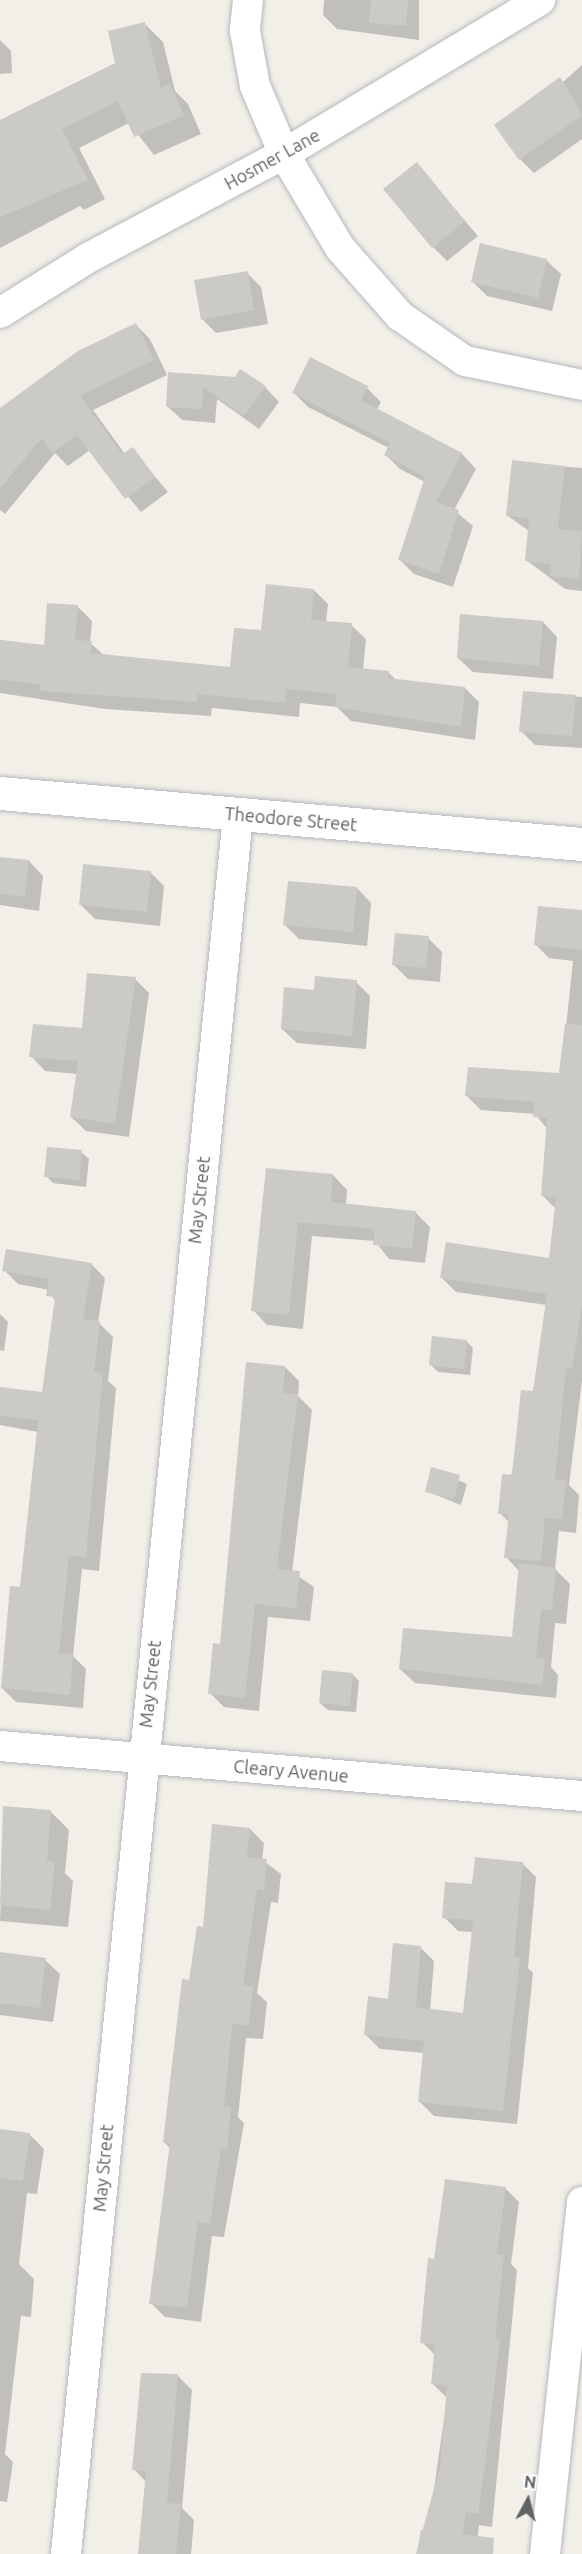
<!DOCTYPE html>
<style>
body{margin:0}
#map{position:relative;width:582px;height:2554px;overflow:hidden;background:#f1efe8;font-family:Ubuntu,sans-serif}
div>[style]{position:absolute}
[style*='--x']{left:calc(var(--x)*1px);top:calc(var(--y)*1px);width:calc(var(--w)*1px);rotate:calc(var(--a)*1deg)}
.shadow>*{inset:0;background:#0003}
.building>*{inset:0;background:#cccac5}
.roads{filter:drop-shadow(0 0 2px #b5b8bc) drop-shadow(0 0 2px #b5b8bc)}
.minor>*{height:30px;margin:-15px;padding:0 15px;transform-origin:15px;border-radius:15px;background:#fff}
.secondary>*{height:33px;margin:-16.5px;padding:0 16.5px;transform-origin:16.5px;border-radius:16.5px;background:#fff}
span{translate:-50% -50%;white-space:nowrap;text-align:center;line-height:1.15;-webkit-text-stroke:6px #fff;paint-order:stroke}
.street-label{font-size:18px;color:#5f6368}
.north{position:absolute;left:498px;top:2470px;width:60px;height:60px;-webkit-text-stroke:4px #fff;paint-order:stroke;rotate:7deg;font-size:16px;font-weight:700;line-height:24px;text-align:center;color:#5f6368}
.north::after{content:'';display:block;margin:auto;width:21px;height:27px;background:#5f6368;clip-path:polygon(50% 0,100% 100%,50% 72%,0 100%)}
</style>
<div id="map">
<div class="shadow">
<i style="clip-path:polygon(324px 0,419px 0,419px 40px,337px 29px,323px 15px)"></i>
<i style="clip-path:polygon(144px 23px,163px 42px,175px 91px,188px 104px,201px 134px,154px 155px,129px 123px,79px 148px,105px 199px,84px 210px,80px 206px,0 248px,0 122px,117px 64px)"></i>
<i style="clip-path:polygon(0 40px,11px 51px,12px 73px,0 74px)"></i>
<i style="clip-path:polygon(582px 65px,582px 139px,534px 173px,520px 159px,560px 79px,563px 82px)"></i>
<i style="clip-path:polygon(416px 164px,478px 236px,447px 261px,433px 247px)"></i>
<i style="clip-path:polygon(546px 260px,561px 274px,552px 311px,487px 296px,473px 282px)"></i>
<i style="clip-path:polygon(247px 273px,261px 287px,268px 324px,216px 333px,202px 319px)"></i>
<i style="clip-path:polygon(136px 325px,150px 339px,167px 375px,93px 410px,125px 454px,132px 449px,168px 492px,141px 512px,90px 450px,68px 466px,55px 453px,5px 514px,0 510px,0 411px)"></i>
<i style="clip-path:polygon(169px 374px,265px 387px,279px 402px,259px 429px,217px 399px,215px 423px,182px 420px,167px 406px)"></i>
<i style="clip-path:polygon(367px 388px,381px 402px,377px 410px,462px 454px,476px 469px,454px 510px,473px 526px,453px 587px,414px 574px,400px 560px,425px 482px,400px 469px,386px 455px,389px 448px,308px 407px,293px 392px)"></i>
<i style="clip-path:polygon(513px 462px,582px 468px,582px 591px,565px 589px,526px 560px,529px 531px,508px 516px)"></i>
<i style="clip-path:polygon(314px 590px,328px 604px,326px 622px,351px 625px,366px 639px,363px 670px,388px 672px,396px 680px,465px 688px,479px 702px,475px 740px,351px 721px,337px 707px,300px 703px,299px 717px,212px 708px,211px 716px,105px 709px,0 693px,0 640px,45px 646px,78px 607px,92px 621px,90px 643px,105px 656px,232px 669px,263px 632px)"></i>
<i style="clip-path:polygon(543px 622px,557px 637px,553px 679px,473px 672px,458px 658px)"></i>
<i style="clip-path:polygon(525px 693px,582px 697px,582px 748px,535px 745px,521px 731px)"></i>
<i style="clip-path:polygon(0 858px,29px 861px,43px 876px,39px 911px,0 905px)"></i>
<i style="clip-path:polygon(150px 872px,164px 886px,160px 926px,95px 919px,81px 905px)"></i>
<i style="clip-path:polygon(357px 888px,371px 903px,367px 946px,299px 939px,285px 925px)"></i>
<i style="clip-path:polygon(582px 912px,582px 1381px,569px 1485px,579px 1495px,576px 1533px,559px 1531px,555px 1569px,570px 1584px,566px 1624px,555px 1623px,551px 1667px,558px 1675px,556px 1698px,415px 1683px,400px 1669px,514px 1638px,520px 1572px,506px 1557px,510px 1523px,500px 1513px,535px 1393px,547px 1305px,456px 1292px,442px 1278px,551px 1259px,556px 1209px,542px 1195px,548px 1130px,535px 1114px,481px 1110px,467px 1096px,561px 1075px,573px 961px,549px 958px,535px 944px)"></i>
<i style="clip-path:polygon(428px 938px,442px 952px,440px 982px,408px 979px,394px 965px)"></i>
<i style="clip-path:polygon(135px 979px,149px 993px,129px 1137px,86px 1131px,71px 1117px,77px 1074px,45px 1071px,31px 1056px,83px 1030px)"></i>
<i style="clip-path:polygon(356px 982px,370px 996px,366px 1049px,297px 1043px,282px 1029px,315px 991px)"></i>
<i style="clip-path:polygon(81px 1152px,89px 1159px,86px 1187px,53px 1183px,46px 1176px)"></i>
<i style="clip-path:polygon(267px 1170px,333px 1175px,347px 1190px,346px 1205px,415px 1212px,430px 1227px,425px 1263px,389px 1259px,375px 1241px,312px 1236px,303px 1329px,267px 1325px,253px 1310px)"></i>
<i style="clip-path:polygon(91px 1264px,105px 1278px,98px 1322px,113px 1337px,108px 1381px,116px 1388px,99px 1571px,82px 1569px,73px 1656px,86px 1669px,83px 1708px,16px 1702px,2px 1688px,21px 1589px,38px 1432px,0 1425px,0 1389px,43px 1393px,56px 1303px,49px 1290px,18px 1284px,4px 1270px)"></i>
<i style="clip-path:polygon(0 1314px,8px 1322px,4px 1351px,0 1350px)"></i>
<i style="clip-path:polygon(466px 1341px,473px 1348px,470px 1375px,438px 1372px,431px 1365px)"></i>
<i style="clip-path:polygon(285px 1367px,299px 1381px,298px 1396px,312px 1410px,292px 1572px,314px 1587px,310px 1621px,268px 1617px,259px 1711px,224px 1707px,210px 1693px)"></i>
<i style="clip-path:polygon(432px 1469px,467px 1484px,461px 1505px,426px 1491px)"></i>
<i style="clip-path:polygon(352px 1674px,359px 1681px,356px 1712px,328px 1710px,320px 1703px)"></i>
<i style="clip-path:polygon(5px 1808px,50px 1811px,69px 1830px,65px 1873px,73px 1881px,68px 1927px,0 1921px)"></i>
<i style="clip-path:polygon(250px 1829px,264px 1843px,262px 1860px,281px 1874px,278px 1903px,271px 1902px,257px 1993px,267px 2002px,263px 2039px,246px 2038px,238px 2117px,244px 2123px,224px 2237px,212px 2236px,201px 2322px,165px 2317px,151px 2303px,171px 2149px,164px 2142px,190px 1981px,204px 1929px)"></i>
<i style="clip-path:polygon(522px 1863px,536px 1877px,528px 1968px,533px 1973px,517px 2124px,434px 2116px,420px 2102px,425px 2053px,380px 2049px,366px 2035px,420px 1947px,434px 1961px,430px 2011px,465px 2015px,473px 1932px,458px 1931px,444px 1917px,474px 1886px)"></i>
<i style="clip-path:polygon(0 1954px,45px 1960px,60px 1974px,53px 2022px,0 2015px)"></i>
<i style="clip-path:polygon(0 2130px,29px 2134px,44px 2149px,37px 2194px,27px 2193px,19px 2264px,34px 2279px,31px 2317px,21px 2316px,5px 2454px,13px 2462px,7px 2502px,0 2501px)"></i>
<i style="clip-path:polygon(505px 2188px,519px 2202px,511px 2264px,517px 2270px,492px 2527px,479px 2525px,476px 2554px,417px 2554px,421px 2530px,428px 2531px,447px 2398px,433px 2384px,436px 2356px,422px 2342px,435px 2261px)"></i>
<i style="clip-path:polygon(177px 2375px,192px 2390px,182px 2508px,194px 2520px,191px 2554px,153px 2554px,146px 2482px,134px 2469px)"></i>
</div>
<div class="building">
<i style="clip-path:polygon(371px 0,408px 0,406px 26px,369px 23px)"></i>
<i style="clip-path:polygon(145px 22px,161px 88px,170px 84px,184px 115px,134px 137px,118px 101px,62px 129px,88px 180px,0 217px,0 120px,115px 63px,108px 31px)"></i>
<i style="clip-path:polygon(560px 77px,582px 115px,519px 160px,494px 125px)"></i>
<i style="clip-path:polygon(417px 162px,465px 221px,432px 248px,383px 189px)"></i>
<i style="clip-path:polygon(480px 243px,547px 259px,538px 298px,471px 282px)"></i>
<i style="clip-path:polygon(248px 271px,254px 310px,201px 320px,194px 280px)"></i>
<i style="clip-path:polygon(136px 323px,154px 360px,80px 396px,122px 454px,133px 447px,155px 477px,125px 499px,77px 435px,52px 453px,42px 438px,0 488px,0 408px,78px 351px)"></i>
<i style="clip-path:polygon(310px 357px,368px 386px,361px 400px,462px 453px,436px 502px,459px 510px,439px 574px,398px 560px,425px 477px,384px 455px,390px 443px,292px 393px)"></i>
<i style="clip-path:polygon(240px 369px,266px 386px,244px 416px,203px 387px,202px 409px,166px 407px,168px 372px,235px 377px)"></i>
<i style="clip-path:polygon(512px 460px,565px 466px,558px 529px,582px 531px,579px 579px,550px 576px,551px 564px,525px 561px,529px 518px,506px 516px)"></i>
<i style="clip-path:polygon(266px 584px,314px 589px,311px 620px,352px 623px,348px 667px,389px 671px,388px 678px,465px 687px,461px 727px,335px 707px,337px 694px,286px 689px,285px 703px,198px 694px,197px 702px,40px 691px,40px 684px,0 680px,0 640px,44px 645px,47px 603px,78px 605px,75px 640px,92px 641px,91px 653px,230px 667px,234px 628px,261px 630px)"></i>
<i style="clip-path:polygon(460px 614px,543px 621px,539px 666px,457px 658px)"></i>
<i style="clip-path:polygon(523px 691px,576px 695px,572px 736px,519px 732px)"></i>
<i style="clip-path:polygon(0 857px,29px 860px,25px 897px,0 894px)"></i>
<i style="clip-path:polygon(83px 864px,151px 871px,147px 912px,79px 905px)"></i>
<i style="clip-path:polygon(288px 881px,357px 887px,353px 932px,283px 925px)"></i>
<i style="clip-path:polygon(538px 906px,582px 910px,582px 950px,534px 945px)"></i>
<i style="clip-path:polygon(395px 933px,429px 936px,426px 968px,392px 965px)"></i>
<i style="clip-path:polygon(87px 973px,136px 977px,115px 1124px,70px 1117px,78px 1061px,29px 1057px,33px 1024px,82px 1028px)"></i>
<i style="clip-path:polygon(315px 976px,357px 980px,352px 1036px,281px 1029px,284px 987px,314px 990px)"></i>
<i style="clip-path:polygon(565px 1024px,582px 1025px,582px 1304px,572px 1369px,566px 1368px,555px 1479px,566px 1480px,562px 1519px,545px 1518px,541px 1561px,504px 1558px,509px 1514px,498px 1514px,502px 1474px,512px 1475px,521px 1390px,533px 1391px,547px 1294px,440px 1278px,446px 1242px,549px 1258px,556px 1197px,541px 1196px,547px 1118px,533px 1117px,534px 1102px,465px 1096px,468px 1067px,559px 1073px)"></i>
<i style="clip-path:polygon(47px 1147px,82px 1150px,79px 1180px,44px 1177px)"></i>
<i style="clip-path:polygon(266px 1168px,333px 1174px,331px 1202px,416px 1211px,412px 1249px,373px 1245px,375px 1229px,298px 1222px,289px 1315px,251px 1311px)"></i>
<i style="clip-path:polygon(6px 1249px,92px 1263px,83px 1319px,100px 1321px,94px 1372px,103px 1373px,86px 1557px,69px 1556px,59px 1653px,73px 1654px,70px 1695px,1px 1688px,10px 1586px,20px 1587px,38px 1420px,0 1416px,0 1387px,42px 1392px,55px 1297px,46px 1296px,49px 1279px,2px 1271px)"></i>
<i style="clip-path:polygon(432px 1336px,467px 1340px,464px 1369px,429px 1365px)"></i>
<i style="clip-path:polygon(246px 1362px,285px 1366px,283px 1393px,298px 1394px,277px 1569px,300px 1571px,296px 1608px,255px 1604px,245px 1698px,208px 1694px,213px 1643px,220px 1644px)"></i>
<i style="clip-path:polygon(431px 1467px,460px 1475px,454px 1499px,425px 1492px)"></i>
<i style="clip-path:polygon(519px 1563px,556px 1568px,552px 1610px,541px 1609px,536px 1658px,545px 1659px,542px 1685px,399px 1669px,403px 1628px,512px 1637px)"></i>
<i style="clip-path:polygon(322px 1670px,353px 1673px,350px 1706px,319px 1703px)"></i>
<i style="clip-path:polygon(3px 1806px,51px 1810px,47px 1861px,55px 1861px,50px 1910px,0 1905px)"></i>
<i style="clip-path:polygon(212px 1824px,250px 1828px,247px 1857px,267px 1859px,264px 1890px,257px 1889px,243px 1985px,253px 1986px,249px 2026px,232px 2024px,224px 2106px,231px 2107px,227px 2149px,221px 2148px,210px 2224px,198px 2222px,187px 2308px,149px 2304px,170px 2143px,163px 2142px,182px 1979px,189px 1980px,197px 1926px,203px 1927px)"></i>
<i style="clip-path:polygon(475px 1857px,523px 1862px,514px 1957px,520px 1958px,503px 2111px,418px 2102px,424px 2041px,364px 2035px,368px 1996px,388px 1999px,393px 1943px,421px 1946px,416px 2007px,463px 2013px,473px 1920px,442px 1918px,445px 1882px,472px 1884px)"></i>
<i style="clip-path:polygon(0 1952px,46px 1958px,40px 2008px,0 2003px)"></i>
<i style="clip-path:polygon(0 2129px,30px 2133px,23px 2181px,0 2178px)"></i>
<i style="clip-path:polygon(445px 2179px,506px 2187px,497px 2254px,504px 2255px,495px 2340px,500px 2340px,485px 2465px,478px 2514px,466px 2512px,463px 2534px,494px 2538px,493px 2554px,416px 2554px,440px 2467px,447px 2386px,431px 2384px,435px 2345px,420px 2343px,428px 2258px,434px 2259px)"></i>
<i style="clip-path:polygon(141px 2373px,178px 2374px,167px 2503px,181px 2504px,176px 2554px,138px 2554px,146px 2471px,132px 2470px)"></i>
</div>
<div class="roads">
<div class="minor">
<i style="--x:248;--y:0;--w:31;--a:96"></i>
<i style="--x:245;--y:31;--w:56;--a:79.7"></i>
<i style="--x:255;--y:86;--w:74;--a:66.9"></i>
<i style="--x:284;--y:154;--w:109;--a:59.2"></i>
<i style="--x:340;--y:248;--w:91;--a:48.6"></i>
<i style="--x:400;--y:316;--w:79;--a:34.7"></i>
<i style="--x:465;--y:361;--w:119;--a:11.6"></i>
<i style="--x:0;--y:313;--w:104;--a:-32"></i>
<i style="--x:88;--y:258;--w:222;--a:-28"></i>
<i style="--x:284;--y:154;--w:299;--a:-31"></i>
<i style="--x:0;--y:1746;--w:584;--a:4.91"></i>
<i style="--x:66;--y:2554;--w:1748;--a:-84.35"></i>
<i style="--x:545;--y:2554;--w:354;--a:-84"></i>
</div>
<div class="secondary">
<i style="--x:0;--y:793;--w:584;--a:5.01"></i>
</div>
</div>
<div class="street-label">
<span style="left:272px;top:159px;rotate:-29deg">Hosmer Lane</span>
<span style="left:291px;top:819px;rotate:5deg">Theodore Street</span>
<span style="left:199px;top:1200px;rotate:-84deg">May Street</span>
<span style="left:150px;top:1684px;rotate:-84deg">May Street</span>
<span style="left:291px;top:1771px;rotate:5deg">Cleary Avenue</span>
<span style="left:103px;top:2168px;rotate:-85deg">May Street</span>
</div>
<div class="north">N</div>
</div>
